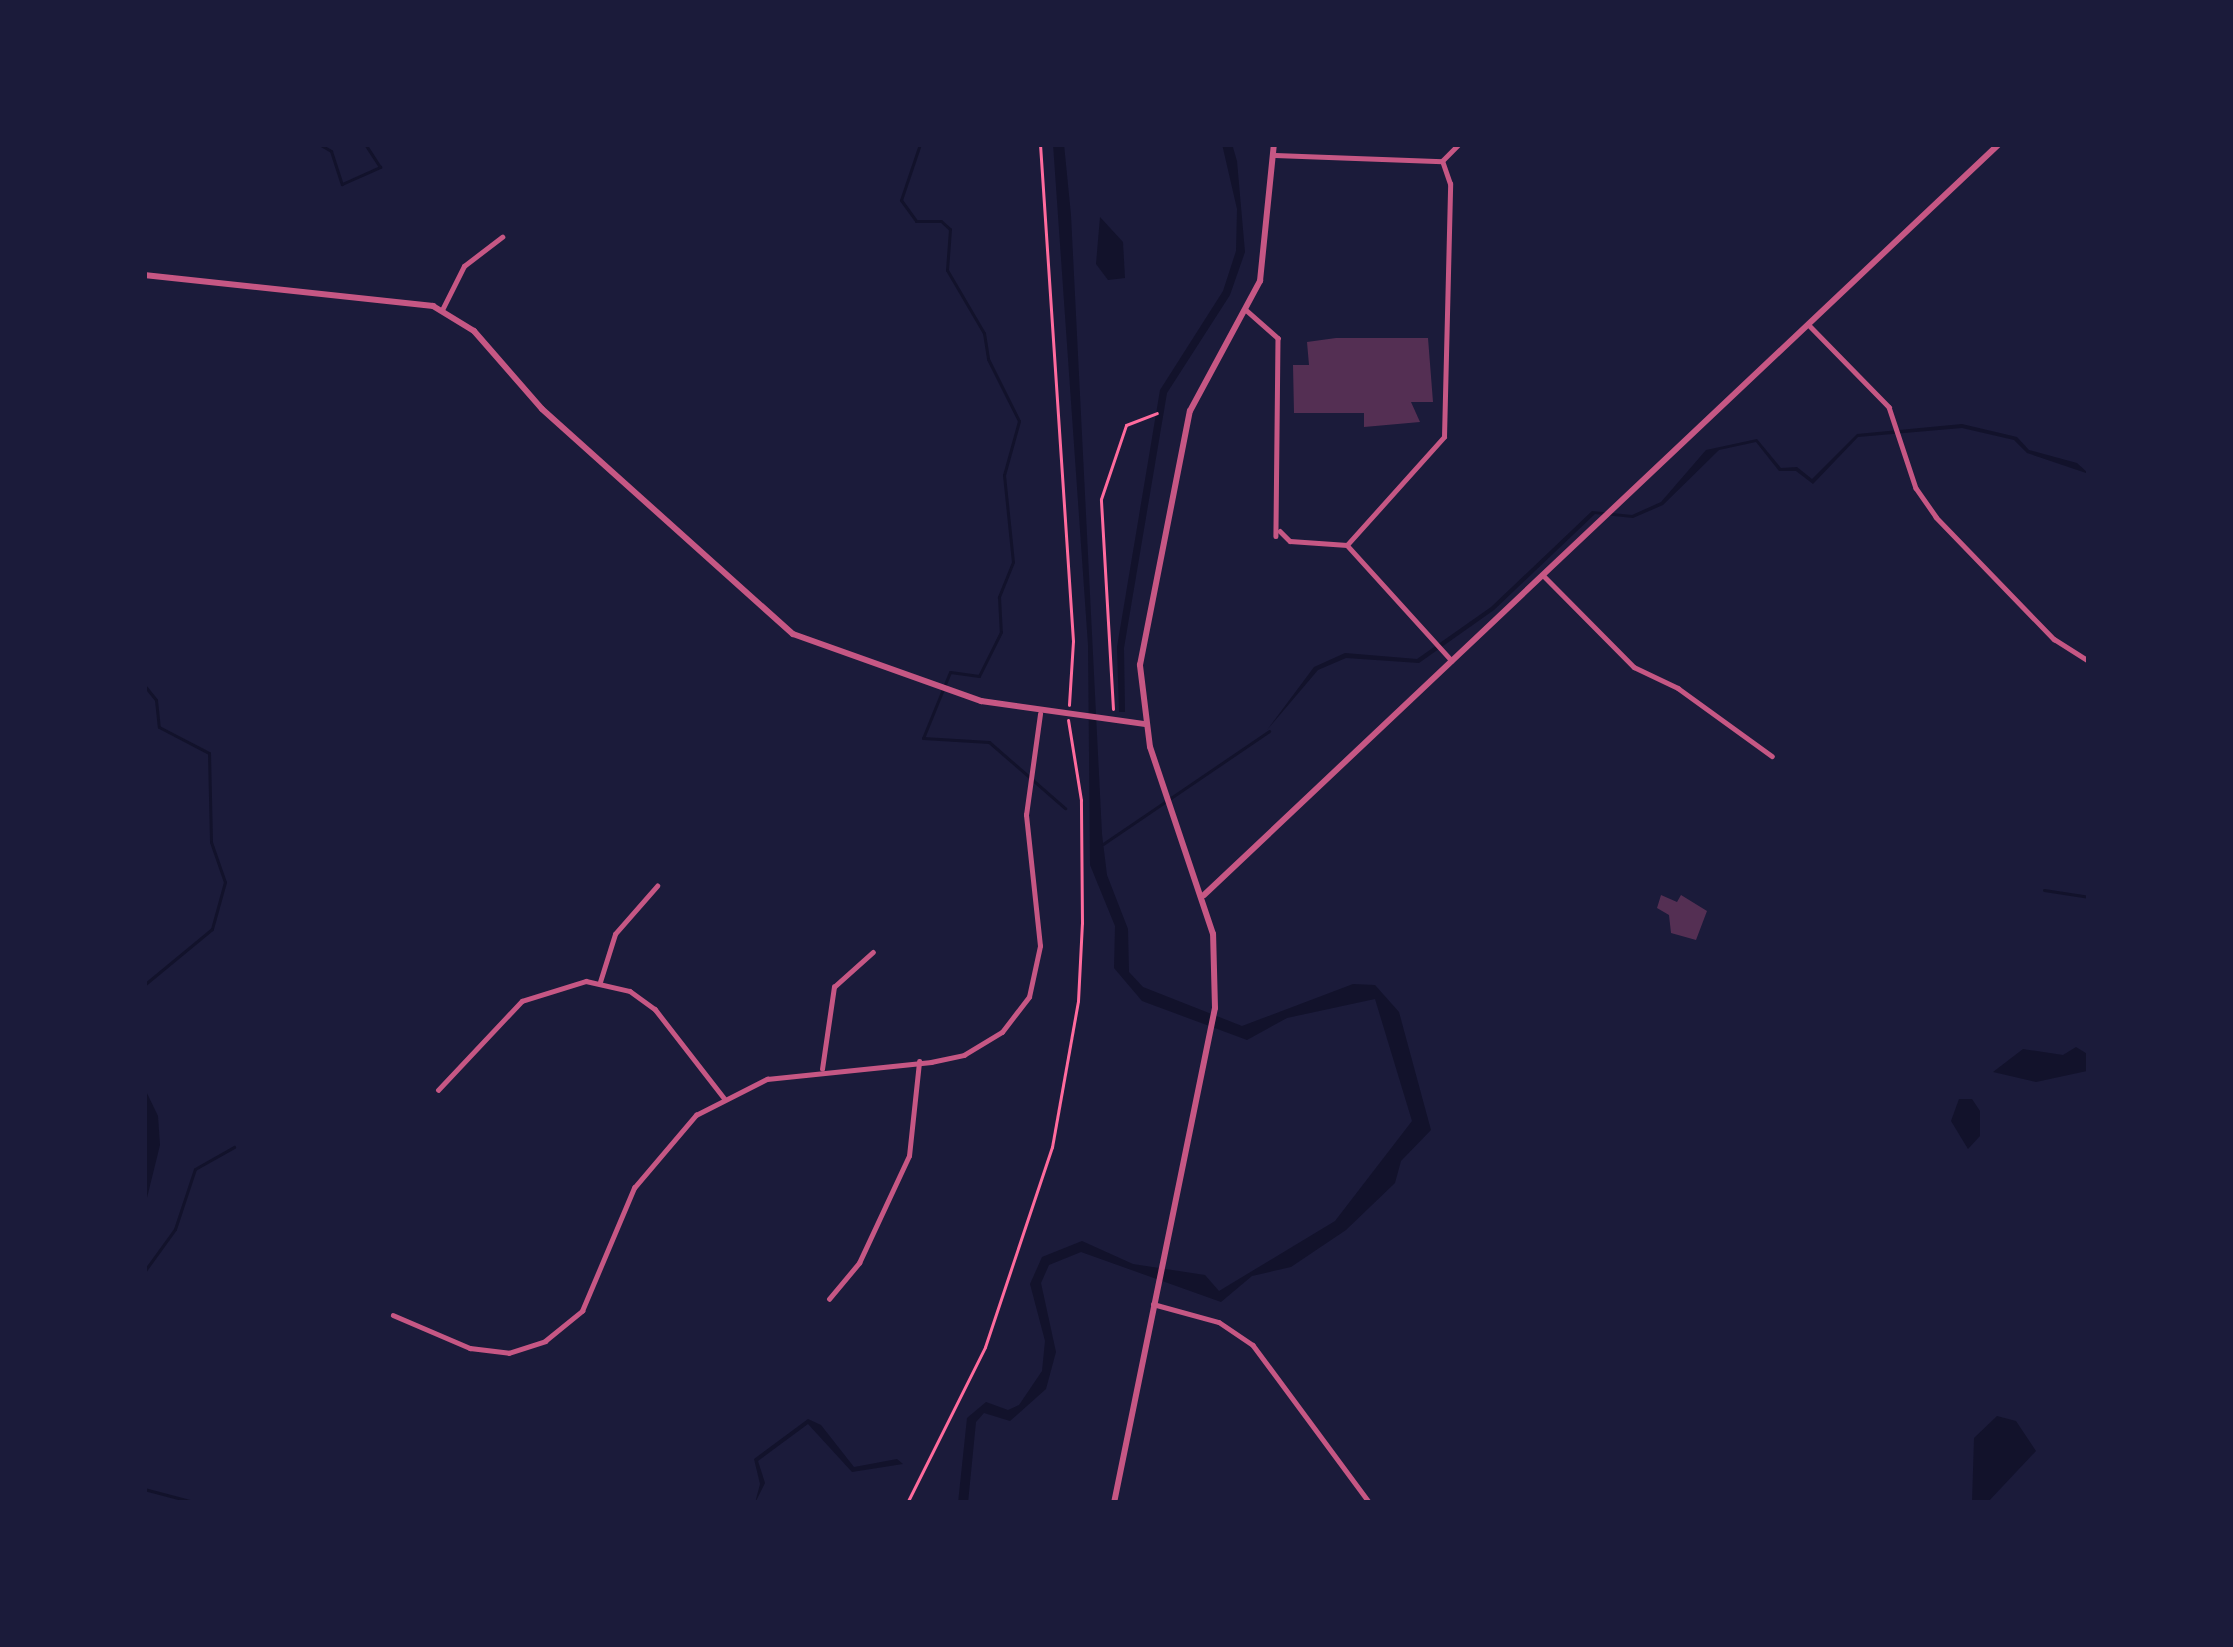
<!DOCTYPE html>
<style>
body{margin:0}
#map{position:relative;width:2233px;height:1647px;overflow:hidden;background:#1b1b3a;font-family:"Playfair Display",serif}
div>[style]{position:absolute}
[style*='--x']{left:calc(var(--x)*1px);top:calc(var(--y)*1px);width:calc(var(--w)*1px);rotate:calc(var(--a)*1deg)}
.water>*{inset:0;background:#12122b}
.stream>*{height:3px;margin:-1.5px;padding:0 1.5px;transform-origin:1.5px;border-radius:1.5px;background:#12122b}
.building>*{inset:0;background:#542f53}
.path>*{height:3px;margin:-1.5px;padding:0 1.5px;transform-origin:1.5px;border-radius:1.5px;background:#ff6b9d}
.minor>*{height:4.5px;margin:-2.25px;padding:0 2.25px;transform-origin:2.25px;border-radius:2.25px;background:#c65784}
.tertiary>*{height:6px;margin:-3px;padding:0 3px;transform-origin:3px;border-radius:3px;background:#c65784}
span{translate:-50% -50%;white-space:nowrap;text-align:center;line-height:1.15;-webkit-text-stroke:9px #1b1b3a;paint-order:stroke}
.frame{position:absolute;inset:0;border:147px solid #1b1b3a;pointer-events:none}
</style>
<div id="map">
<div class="water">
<i style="clip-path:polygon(1053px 144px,1064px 144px,1071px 215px,1102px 834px,1107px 875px,1128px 929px,1129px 972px,1143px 987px,1242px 1026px,1353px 984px,1375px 985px,1399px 1012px,1431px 1130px,1401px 1161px,1395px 1183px,1346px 1230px,1291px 1267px,1252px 1276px,1221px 1302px,1081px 1252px,1049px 1265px,1041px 1283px,1056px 1352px,1046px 1389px,1010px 1421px,984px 1413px,976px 1422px,968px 1503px,958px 1503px,967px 1418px,986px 1402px,1008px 1410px,1019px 1405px,1042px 1371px,1045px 1341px,1030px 1284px,1042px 1257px,1082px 1241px,1133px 1264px,1205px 1275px,1219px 1291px,1335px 1221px,1412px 1121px,1375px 999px,1287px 1018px,1247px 1040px,1142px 1001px,1114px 968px,1115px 926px,1090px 865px,1088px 645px)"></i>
<i style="clip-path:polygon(1222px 144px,1232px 144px,1237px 161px,1245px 252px,1230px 295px,1167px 393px,1124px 648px,1125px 712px,1119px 712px,1117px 647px,1160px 390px,1223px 291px,1236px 251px,1237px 209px)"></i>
<i style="clip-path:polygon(1100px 217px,1123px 242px,1125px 278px,1108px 280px,1096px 264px)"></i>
<i style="clip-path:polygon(1962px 424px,2017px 437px,2029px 450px,2077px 463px,2089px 474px,2027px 453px,2014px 440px,1962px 428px,1858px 437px,1813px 484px,1796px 471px,1779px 471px,1756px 442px,1719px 450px,1663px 505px,1633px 518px,1595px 514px,1494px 610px,1419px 663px,1346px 658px,1318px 670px,1267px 730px,1314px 667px,1345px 653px,1417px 659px,1491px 607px,1592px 511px,1632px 515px,1661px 502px,1706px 450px,1757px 439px,1781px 468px,1797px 467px,1812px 479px,1857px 434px)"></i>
<i style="clip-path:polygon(2076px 1047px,2089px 1055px,2087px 1071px,2036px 1082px,1993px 1072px,2023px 1049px,2063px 1055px)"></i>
<i style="clip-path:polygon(144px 1087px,158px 1116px,160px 1145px,144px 1210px)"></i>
<i style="clip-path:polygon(1959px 1099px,1972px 1099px,1980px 1111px,1980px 1136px,1968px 1149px,1951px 1121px)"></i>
<i style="clip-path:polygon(1997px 1416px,2016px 1421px,2036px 1451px,1987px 1503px,1972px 1503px,1974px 1438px)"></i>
<i style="clip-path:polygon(808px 1419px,821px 1425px,854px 1467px,897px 1459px,903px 1464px,852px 1472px,808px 1424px,758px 1461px,765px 1483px,755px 1503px,760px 1484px,754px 1459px)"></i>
</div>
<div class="stream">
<i style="--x:319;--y:144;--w:14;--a:30"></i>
<i style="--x:331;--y:151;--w:35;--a:72"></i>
<i style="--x:342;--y:184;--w:42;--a:-24.1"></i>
<i style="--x:380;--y:167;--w:27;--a:-123"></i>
<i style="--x:920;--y:144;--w:59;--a:108.7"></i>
<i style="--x:901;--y:200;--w:26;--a:54"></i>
<i style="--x:916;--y:221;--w:25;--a:0"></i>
<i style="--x:941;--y:221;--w:12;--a:42"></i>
<i style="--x:950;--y:229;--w:41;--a:94.2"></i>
<i style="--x:947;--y:270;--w:73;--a:59.6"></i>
<i style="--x:984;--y:333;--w:26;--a:81"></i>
<i style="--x:988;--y:359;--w:69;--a:63.4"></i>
<i style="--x:1019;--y:421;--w:56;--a:105.5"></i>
<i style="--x:1004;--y:475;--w:87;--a:84.1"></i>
<i style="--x:1013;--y:562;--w:38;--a:112"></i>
<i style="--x:999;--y:597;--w:35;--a:87"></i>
<i style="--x:1001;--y:632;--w:49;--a:116.6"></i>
<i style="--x:979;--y:676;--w:29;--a:-172"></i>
<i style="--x:950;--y:672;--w:71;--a:112.2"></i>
<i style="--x:923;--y:738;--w:66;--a:3.5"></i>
<i style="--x:989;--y:742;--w:101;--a:41"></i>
<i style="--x:144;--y:685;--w:19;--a:51"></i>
<i style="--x:156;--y:700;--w:27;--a:84"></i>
<i style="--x:159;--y:727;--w:56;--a:27.5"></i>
<i style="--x:209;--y:753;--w:89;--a:88.7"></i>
<i style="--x:211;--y:842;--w:42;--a:70.7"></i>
<i style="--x:225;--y:882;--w:49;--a:105.5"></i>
<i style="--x:212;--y:929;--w:88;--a:140.5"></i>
<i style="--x:1103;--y:844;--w:201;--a:-34.2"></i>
<i style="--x:2044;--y:890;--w:46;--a:8.8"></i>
<i style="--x:144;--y:1272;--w:53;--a:-54.2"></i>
<i style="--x:175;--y:1229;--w:63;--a:-71.6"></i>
<i style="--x:195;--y:1169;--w:45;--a:-29.4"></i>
<i style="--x:144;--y:1489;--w:55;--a:14.8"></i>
</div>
<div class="building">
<i style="clip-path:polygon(1336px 338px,1428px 338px,1433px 402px,1411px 402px,1420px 422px,1364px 427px,1364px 413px,1294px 413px,1293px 365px,1309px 365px,1307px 342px)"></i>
<i style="clip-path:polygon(1661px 895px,1677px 902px,1681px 895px,1707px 911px,1696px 940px,1671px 933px,1669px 915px,1657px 908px)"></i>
</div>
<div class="path">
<i style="--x:1040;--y:144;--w:498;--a:86.2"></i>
<i style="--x:1073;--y:641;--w:64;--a:93.6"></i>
<i style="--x:1113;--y:709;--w:210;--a:-93.3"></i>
<i style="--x:1101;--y:499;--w:78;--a:-71.3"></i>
<i style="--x:1126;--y:425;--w:33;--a:-21"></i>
<i style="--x:907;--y:1503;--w:174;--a:-63.4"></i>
<i style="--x:985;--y:1347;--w:211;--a:-71.5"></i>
<i style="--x:1052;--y:1147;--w:148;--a:-79.9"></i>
<i style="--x:1078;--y:1001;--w:78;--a:-87.1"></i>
<i style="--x:1082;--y:923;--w:123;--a:-90.5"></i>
<i style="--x:1081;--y:800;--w:81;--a:-99.2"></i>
</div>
<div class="minor">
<i style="--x:1275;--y:155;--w:167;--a:2.1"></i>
<i style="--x:1442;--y:161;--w:24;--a:-45"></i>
<i style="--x:1245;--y:309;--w:44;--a:41.3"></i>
<i style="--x:1278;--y:338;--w:198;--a:90.6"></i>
<i style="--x:442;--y:310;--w:49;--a:-63.4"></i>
<i style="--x:464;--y:266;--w:48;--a:-37.3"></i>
<i style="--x:1809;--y:325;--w:115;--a:45.7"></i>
<i style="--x:1889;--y:407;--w:85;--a:71.6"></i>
<i style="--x:1916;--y:488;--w:35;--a:55"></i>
<i style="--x:1936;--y:517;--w:170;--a:46"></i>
<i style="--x:2054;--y:639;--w:41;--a:32.2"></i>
<i style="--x:1280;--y:531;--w:14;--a:45"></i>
<i style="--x:1290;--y:541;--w:57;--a:4"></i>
<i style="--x:1347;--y:545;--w:145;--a:-48.1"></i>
<i style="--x:1444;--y:437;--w:253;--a:-88.6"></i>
<i style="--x:1450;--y:184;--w:24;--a:-109"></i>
<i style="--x:1347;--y:545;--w:156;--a:47.8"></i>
<i style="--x:1544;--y:576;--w:128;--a:45.3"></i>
<i style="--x:1634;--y:667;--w:49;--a:25.5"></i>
<i style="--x:1678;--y:688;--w:116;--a:35.9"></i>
<i style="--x:600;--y:982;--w:50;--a:-72.6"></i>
<i style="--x:615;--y:934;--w:64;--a:-48.8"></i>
<i style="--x:822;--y:1069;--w:83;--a:-81.7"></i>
<i style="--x:834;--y:987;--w:52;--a:-41.9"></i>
<i style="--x:438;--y:1090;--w:122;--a:-46.7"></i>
<i style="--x:522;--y:1001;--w:67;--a:-17.4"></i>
<i style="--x:586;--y:981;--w:45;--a:12.8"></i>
<i style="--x:630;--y:991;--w:31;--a:36"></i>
<i style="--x:655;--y:1009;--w:113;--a:52.2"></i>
<i style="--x:829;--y:1299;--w:47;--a:-50.2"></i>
<i style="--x:859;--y:1263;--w:118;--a:-65"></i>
<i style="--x:909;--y:1156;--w:95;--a:-83.9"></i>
<i style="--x:1153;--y:1304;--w:68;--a:15.3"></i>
<i style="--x:1219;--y:1322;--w:41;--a:34.1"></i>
<i style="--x:1253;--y:1345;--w:197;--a:53.5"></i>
<i style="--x:393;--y:1315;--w:84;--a:23.2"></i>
<i style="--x:470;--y:1348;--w:39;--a:7"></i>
<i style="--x:509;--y:1353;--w:38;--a:-18"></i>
<i style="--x:545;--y:1341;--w:48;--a:-39"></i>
<i style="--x:582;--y:1311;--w:134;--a:-67.1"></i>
<i style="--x:634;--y:1188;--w:96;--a:-49.7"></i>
<i style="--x:696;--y:1115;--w:80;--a:-26.9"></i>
<i style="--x:767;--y:1079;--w:165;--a:-5.9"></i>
<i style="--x:931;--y:1062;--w:34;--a:-12"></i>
<i style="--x:964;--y:1055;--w:44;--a:-31.2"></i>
<i style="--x:1002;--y:1032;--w:44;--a:-52.4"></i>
<i style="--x:1029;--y:997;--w:52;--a:-77.8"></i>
<i style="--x:1040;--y:946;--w:132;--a:-96.1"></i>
<i style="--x:1026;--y:815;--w:102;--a:-82.1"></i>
</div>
<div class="tertiary">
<i style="--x:144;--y:275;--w:291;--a:6.1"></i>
<i style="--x:433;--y:306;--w:48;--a:31.4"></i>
<i style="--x:474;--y:331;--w:103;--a:48.9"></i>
<i style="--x:542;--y:409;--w:337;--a:41.9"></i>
<i style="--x:793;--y:634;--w:200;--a:19.6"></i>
<i style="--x:981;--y:701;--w:166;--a:8"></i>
<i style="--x:1204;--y:895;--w:1094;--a:-43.37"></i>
<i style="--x:1114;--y:1503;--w:505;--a:-78.47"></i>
<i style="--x:1215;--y:1008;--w:74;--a:-91.5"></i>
<i style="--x:1213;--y:934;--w:197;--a:-108.6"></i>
<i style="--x:1150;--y:747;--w:83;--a:-97"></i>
<i style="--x:1140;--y:665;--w:259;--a:-78.9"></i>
<i style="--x:1190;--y:411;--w:148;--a:-61.7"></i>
<i style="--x:1260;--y:281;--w:138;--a:-84.2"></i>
</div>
<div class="frame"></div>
</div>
